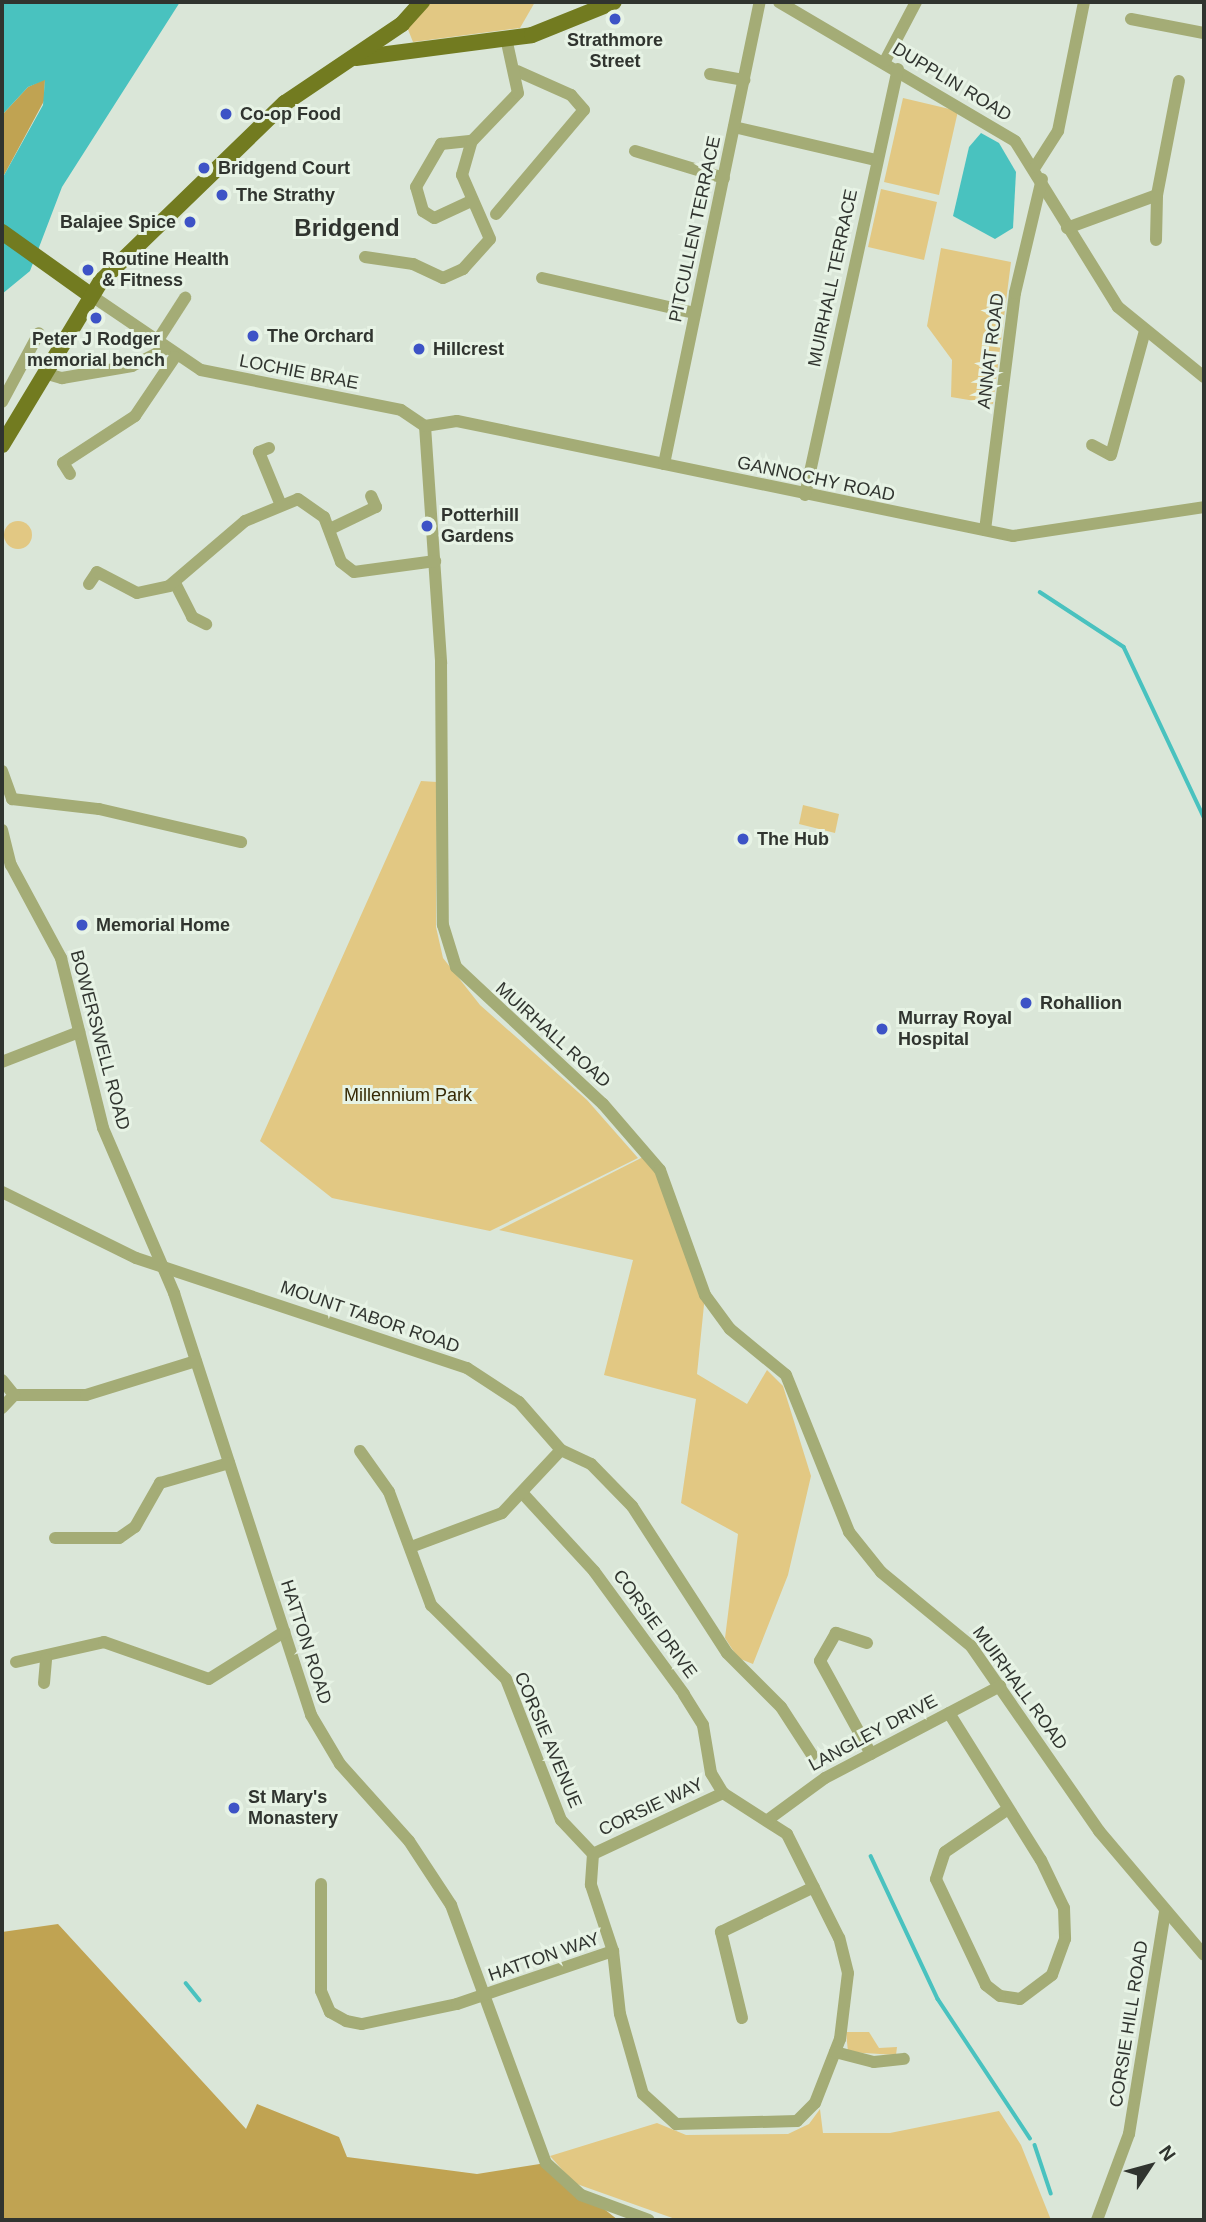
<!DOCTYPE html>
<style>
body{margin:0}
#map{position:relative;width:1206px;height:2222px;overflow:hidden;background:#dae6d8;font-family:Helvetica,sans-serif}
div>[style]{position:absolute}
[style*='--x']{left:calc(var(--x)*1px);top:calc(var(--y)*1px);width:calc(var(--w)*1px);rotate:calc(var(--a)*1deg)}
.green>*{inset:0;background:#e2c883}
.round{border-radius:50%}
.forest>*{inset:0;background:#c0a352}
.water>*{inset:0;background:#49c2bf}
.stream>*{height:3.5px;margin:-1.75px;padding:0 1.75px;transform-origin:1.75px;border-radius:1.75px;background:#49c2bf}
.minor>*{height:12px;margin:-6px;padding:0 6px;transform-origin:6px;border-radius:6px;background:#a4ac76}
.major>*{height:16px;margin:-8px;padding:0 8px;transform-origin:8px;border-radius:8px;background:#727b20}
.dots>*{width:19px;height:19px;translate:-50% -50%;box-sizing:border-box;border:4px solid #e7f3e5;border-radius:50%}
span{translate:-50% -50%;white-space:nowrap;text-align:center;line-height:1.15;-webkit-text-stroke:6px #e7f3e5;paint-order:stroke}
.poi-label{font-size:18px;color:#30342f;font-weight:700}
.left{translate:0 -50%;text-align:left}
.right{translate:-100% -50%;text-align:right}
.street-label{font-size:18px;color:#30342f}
.park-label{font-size:18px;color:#362905}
.district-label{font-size:24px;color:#30342f;font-weight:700}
.frame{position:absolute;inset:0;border:4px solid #30342f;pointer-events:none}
.north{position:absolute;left:1115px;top:2131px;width:70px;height:70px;-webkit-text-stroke:5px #e7f3e5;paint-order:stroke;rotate:54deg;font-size:19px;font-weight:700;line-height:28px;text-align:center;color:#30342f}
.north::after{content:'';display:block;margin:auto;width:24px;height:32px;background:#30342f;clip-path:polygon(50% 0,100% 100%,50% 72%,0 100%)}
</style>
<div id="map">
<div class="green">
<i style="clip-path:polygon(426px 2px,535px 2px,520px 28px,413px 42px,407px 27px)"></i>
<i style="clip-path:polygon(903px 98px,958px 111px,939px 195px,884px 182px)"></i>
<i style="clip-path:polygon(881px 189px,937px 202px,924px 260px,868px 247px)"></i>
<i style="clip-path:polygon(941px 248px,1011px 262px,993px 404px,951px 397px,952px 360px,927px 326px)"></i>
<i class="round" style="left:4px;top:521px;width:28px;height:28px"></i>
<i style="clip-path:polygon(421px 781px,437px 782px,436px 927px,443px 958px,480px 1005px,587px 1100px,638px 1158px,490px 1231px,332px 1198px,260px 1141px)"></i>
<i style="clip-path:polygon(803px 805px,839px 814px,835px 833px,799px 824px)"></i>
<i style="clip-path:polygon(645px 1156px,660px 1170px,705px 1295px,697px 1374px,747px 1404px,767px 1370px,783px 1386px,811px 1476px,788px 1575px,753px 1664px,738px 1658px,725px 1638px,738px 1534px,681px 1503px,696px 1399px,604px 1375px,633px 1260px,499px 1230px)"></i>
<i style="clip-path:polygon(846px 2032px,869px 2032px,879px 2048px,897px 2047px,896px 2055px,848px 2052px)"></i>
<i style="clip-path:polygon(820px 2109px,823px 2133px,890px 2133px,999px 2111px,1021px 2145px,1051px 2220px,678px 2220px,574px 2183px,550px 2156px,657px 2123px,686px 2135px,788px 2134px,809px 2124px)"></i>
</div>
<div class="forest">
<i style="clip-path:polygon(45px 79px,44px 101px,2px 179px,2px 115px,28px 87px)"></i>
<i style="clip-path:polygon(58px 1924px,246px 2129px,257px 2104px,339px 2137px,347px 2157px,477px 2174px,546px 2163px,618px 2220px,2px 2220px,2px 1932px)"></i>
</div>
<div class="water">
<i style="clip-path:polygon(2px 2px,180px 2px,62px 187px,30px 271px,2px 294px,2px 179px,43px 105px,45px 80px,28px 87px,2px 115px)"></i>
<i style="clip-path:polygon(981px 133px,999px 143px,1016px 172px,1013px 228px,995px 239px,953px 216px,969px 147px)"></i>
</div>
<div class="stream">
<i style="--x:1040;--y:592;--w:100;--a:33.2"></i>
<i style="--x:1124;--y:647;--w:188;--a:64.8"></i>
<i style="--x:871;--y:1856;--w:158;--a:64.9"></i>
<i style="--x:938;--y:1999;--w:167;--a:56.5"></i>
<i style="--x:186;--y:1983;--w:22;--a:51"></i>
<i style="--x:1035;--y:2145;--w:51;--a:71.6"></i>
</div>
<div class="minor">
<i style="--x:779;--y:2;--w:274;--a:30.5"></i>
<i style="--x:1015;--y:141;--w:195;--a:58.2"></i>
<i style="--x:1118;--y:307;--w:111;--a:39.1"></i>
<i style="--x:1131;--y:19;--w:74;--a:10.9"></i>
<i style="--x:885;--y:61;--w:67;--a:-62.3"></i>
<i style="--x:710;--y:74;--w:35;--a:10"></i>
<i style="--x:734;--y:127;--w:146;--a:13.1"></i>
<i style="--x:635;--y:151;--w:93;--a:16.9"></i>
<i style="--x:1035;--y:167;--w:43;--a:-57.4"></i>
<i style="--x:1058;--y:131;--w:132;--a:-78.6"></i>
<i style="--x:469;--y:202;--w:38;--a:155"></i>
<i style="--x:434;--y:218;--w:13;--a:-148"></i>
<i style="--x:423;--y:211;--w:25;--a:-106"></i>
<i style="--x:416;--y:187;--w:50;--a:-59.8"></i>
<i style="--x:441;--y:144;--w:31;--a:-6"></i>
<i style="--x:496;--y:214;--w:136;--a:-49.8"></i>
<i style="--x:584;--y:110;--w:20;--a:-131"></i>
<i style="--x:571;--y:95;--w:59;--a:-156"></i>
<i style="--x:1067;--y:228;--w:96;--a:-20.1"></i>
<i style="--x:1157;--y:195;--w:116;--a:-79.1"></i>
<i style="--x:1156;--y:240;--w:45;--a:-88.7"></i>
<i style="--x:365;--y:257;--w:49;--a:8.3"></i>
<i style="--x:413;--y:264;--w:33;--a:25"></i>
<i style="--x:443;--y:278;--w:22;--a:-24"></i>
<i style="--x:463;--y:269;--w:40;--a:-48"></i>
<i style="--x:490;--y:239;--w:70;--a:-113.6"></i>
<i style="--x:462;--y:175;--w:35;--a:-74"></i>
<i style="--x:472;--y:141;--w:66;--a:-46.2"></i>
<i style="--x:518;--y:93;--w:56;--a:-102.3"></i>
<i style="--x:542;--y:278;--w:157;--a:12.9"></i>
<i style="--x:89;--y:294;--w:135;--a:34.2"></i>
<i style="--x:201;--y:370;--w:204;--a:11.3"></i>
<i style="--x:401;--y:410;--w:29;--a:34"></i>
<i style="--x:425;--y:426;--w:238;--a:86.1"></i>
<i style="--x:441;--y:663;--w:262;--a:89.6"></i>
<i style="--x:443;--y:925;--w:44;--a:72.8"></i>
<i style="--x:456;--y:967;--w:201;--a:43"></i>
<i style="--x:603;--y:1104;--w:87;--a:49.2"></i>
<i style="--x:660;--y:1170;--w:133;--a:70.2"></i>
<i style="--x:705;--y:1295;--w:42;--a:53.7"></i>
<i style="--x:730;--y:1329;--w:72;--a:39.4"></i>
<i style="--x:786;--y:1375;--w:169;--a:68.1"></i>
<i style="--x:849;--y:1532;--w:51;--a:51.3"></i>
<i style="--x:881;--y:1572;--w:117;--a:39.4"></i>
<i style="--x:971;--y:1646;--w:225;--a:55.3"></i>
<i style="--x:1099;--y:1831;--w:162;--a:49.7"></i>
<i style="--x:156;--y:343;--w:54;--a:-57.2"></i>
<i style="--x:44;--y:373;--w:19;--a:16"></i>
<i style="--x:62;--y:378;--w:71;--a:-9.7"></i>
<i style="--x:132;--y:366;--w:37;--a:-27"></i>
<i style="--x:2;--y:402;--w:78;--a:-61.8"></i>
<i style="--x:425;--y:426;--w:32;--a:-9"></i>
<i style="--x:457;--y:421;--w:568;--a:11.69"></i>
<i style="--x:1013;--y:536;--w:193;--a:-8.6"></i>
<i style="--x:1092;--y:445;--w:21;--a:28"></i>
<i style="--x:1111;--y:455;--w:129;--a:-74.7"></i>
<i style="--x:269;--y:448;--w:11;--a:158"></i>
<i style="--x:259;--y:452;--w:55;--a:67.6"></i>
<i style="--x:664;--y:464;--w:472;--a:-78.3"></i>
<i style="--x:70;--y:474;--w:13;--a:-122"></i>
<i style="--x:63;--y:463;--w:86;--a:-33.1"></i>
<i style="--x:135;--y:416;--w:71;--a:-55.9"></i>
<i style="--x:805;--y:495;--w:436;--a:-77.7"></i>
<i style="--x:330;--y:529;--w:51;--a:-25.6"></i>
<i style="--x:376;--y:507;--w:12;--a:-114"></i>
<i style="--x:985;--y:530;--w:239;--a:-82.8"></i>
<i style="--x:1015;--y:293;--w:117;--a:-76.7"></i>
<i style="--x:175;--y:583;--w:38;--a:63"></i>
<i style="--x:192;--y:617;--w:16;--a:27"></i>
<i style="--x:89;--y:584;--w:14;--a:-56"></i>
<i style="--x:97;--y:572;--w:45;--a:27.7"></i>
<i style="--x:137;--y:593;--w:33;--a:-12"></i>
<i style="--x:169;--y:586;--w:100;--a:-40.5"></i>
<i style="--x:245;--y:521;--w:57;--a:-22.5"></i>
<i style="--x:298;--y:499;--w:32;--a:35"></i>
<i style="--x:324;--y:517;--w:48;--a:69.3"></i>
<i style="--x:341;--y:562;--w:16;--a:38"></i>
<i style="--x:354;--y:572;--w:82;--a:-7.7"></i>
<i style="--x:2;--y:771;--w:30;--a:70"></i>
<i style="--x:12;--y:799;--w:88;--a:6.6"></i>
<i style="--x:99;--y:809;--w:146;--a:13.1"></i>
<i style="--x:2;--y:830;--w:36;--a:76"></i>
<i style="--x:11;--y:865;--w:106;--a:61.7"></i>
<i style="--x:61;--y:958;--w:175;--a:76.1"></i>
<i style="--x:103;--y:1128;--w:180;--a:66.7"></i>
<i style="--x:174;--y:1293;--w:444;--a:72"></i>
<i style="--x:311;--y:1715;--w:57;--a:59.4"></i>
<i style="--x:340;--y:1764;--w:103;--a:48.1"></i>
<i style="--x:409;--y:1841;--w:77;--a:56.7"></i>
<i style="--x:451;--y:1905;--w:275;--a:69.8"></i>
<i style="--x:546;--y:2163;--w:47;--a:42.4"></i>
<i style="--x:581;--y:2195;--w:72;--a:20.2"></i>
<i style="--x:2;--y:1062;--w:83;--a:-21.3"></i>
<i style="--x:2;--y:1192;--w:149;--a:26.2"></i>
<i style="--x:136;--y:1258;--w:349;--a:18.4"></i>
<i style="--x:467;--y:1368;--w:62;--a:33.2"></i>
<i style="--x:519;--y:1402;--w:64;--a:48.8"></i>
<i style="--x:2;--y:1380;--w:19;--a:51"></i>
<i style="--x:14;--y:1395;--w:72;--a:0"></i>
<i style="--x:86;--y:1395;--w:115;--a:-17.2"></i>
<i style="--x:2;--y:1408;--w:18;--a:-47"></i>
<i style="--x:561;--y:1450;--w:33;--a:25"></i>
<i style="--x:591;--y:1464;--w:59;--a:45.7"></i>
<i style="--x:632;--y:1506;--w:175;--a:57.1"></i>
<i style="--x:727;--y:1653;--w:76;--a:45"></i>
<i style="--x:781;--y:1707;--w:57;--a:57.1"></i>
<i style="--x:360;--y:1451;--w:50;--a:54.7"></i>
<i style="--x:389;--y:1492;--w:121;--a:69.6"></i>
<i style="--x:431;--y:1605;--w:105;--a:44.6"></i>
<i style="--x:506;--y:1679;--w:151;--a:68.7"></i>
<i style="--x:561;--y:1820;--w:47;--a:46.7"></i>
<i style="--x:593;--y:1854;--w:31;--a:94"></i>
<i style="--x:591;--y:1885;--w:70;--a:71.6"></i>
<i style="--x:613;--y:1951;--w:63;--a:83.7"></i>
<i style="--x:620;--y:2014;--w:83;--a:74"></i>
<i style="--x:643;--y:2094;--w:45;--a:42.3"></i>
<i style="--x:676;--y:2124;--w:121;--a:-1.4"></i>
<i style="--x:797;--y:2121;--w:25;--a:-45"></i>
<i style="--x:815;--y:2103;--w:69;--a:-68.7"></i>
<i style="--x:840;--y:2039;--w:66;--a:-83.1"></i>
<i style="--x:848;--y:1973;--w:36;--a:-104"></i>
<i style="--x:839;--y:1938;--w:116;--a:-116.6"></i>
<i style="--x:787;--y:1834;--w:76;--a:-147.4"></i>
<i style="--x:723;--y:1793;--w:23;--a:-121"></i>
<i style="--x:711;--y:1773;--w:49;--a:-99.5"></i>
<i style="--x:703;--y:1725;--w:36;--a:-122"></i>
<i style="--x:684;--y:1694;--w:152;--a:-126.2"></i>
<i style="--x:594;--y:1571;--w:103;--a:-132.6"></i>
<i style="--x:55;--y:1538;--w:64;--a:0"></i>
<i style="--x:119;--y:1538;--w:19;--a:-35"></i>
<i style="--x:135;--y:1527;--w:51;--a:-60.4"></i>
<i style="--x:160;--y:1483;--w:72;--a:-16.2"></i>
<i style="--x:411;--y:1547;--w:97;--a:-20.5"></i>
<i style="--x:502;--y:1513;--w:86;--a:-46.9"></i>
<i style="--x:867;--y:1643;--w:33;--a:-162"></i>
<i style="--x:836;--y:1633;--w:32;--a:120"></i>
<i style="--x:820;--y:1661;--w:106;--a:61.3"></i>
<i style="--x:16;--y:1662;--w:90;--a:-12.8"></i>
<i style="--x:104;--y:1642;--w:111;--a:19.4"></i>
<i style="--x:209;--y:1679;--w:89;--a:-32.1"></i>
<i style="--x:44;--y:1683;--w:24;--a:-85"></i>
<i style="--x:949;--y:1713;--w:173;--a:58"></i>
<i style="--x:1041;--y:1860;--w:53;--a:64.4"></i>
<i style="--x:1064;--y:1908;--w:31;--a:88"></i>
<i style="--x:1065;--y:1939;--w:38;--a:110"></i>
<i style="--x:1052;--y:1975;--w:40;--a:143"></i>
<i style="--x:1020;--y:1999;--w:20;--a:-171"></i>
<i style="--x:1000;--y:1996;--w:18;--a:-142"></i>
<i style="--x:986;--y:1985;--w:117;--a:-115.3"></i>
<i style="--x:936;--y:1879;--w:28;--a:-72"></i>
<i style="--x:945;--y:1852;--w:76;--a:-34.3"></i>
<i style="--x:769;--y:1819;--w:69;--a:-36.2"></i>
<i style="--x:825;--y:1778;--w:198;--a:-27.7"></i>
<i style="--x:593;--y:1854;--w:144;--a:-25.1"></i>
<i style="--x:321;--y:1884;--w:107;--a:90"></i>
<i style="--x:321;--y:1991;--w:23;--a:67"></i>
<i style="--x:330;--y:2012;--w:18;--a:29"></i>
<i style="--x:346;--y:2021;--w:16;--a:11"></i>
<i style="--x:362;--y:2024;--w:97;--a:-11.9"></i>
<i style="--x:457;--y:2004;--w:165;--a:-18.8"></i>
<i style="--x:742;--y:2018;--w:89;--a:-103.7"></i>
<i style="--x:721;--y:1932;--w:103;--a:-25.8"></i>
<i style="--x:835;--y:2052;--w:40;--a:14.4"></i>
<i style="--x:874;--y:2062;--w:30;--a:-6"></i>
<i style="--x:1097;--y:2220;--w:92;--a:-69.6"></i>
<i style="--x:1129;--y:2134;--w:226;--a:-80.8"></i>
</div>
<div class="major">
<i style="--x:356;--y:58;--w:177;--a:-7.4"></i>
<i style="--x:532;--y:35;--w:88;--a:-21.9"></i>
<i style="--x:2;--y:232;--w:107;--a:35.5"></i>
<i style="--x:2;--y:445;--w:192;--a:-58.9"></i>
<i style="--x:101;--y:281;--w:256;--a:-44.1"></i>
<i style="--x:285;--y:103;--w:141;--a:-34"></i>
<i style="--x:402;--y:24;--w:30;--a:-48"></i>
</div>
<div class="dots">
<i style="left:615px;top:19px;background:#3d53c6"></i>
<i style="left:226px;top:114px;background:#3d53c6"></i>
<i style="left:204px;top:168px;background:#3d53c6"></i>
<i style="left:222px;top:195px;background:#3d53c6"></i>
<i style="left:190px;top:222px;background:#3d53c6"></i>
<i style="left:88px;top:270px;background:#3d53c6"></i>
<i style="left:96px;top:318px;background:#3d53c6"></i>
<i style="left:253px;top:336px;background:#3d53c6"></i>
<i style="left:419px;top:349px;background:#3d53c6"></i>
<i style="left:427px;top:526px;background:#3d53c6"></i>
<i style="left:743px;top:839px;background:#3d53c6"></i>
<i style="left:82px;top:925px;background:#3d53c6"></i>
<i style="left:1026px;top:1003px;background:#3d53c6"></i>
<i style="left:882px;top:1029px;background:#3d53c6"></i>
<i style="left:234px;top:1808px;background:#3d53c6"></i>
</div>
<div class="poi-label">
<span style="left:615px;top:51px">Strathmore<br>Street</span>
<span class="left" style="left:240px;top:114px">Co-op Food</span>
<span class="left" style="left:218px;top:168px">Bridgend Court</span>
<span class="left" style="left:236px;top:195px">The Strathy</span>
<span class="right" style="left:176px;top:222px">Balajee Spice</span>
<span class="left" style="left:102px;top:270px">Routine Health<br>&amp; Fitness</span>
<span class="left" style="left:267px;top:336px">The Orchard</span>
<span style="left:96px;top:350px">Peter J Rodger<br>memorial bench</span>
<span class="left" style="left:433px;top:349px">Hillcrest</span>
<span class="left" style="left:441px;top:526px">Potterhill<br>Gardens</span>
<span class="left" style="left:757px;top:839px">The Hub</span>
<span class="left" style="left:96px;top:925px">Memorial Home</span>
<span class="left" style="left:1040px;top:1003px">Rohallion</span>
<span class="left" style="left:898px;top:1029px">Murray Royal<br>Hospital</span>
<span class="left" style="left:248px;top:1808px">St Mary's<br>Monastery</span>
</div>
<div class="street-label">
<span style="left:952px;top:82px;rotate:31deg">DUPPLIN ROAD</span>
<span style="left:695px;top:229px;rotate:-78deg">PITCULLEN TERRACE</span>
<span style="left:833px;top:278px;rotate:-78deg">MUIRHALL TERRACE</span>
<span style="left:991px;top:351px;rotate:-83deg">ANNAT ROAD</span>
<span style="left:299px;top:372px;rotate:11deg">LOCHIE BRAE</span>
<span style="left:816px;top:479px;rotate:12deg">GANNOCHY ROAD</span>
<span style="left:553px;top:1035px;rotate:42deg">MUIRHALL ROAD</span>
<span style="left:100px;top:1040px;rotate:75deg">BOWERSWELL ROAD</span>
<span style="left:370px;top:1317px;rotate:19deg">MOUNT TABOR ROAD</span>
<span style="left:655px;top:1624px;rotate:54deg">CORSIE DRIVE</span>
<span style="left:306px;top:1642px;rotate:72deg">HATTON ROAD</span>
<span style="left:1020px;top:1688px;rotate:54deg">MUIRHALL ROAD</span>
<span style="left:873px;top:1733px;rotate:-28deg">LANGLEY DRIVE</span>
<span style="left:548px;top:1740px;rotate:67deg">CORSIE AVENUE</span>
<span style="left:651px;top:1807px;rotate:-25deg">CORSIE WAY</span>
<span style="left:544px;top:1957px;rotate:-19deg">HATTON WAY</span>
<span style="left:1129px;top:2024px;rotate:-81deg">CORSIE HILL ROAD</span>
</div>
<div class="park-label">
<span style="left:408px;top:1095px">Millennium Park</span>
</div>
<div class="district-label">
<span style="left:347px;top:228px">Bridgend</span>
</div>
<div class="frame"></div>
<div class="north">N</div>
</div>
